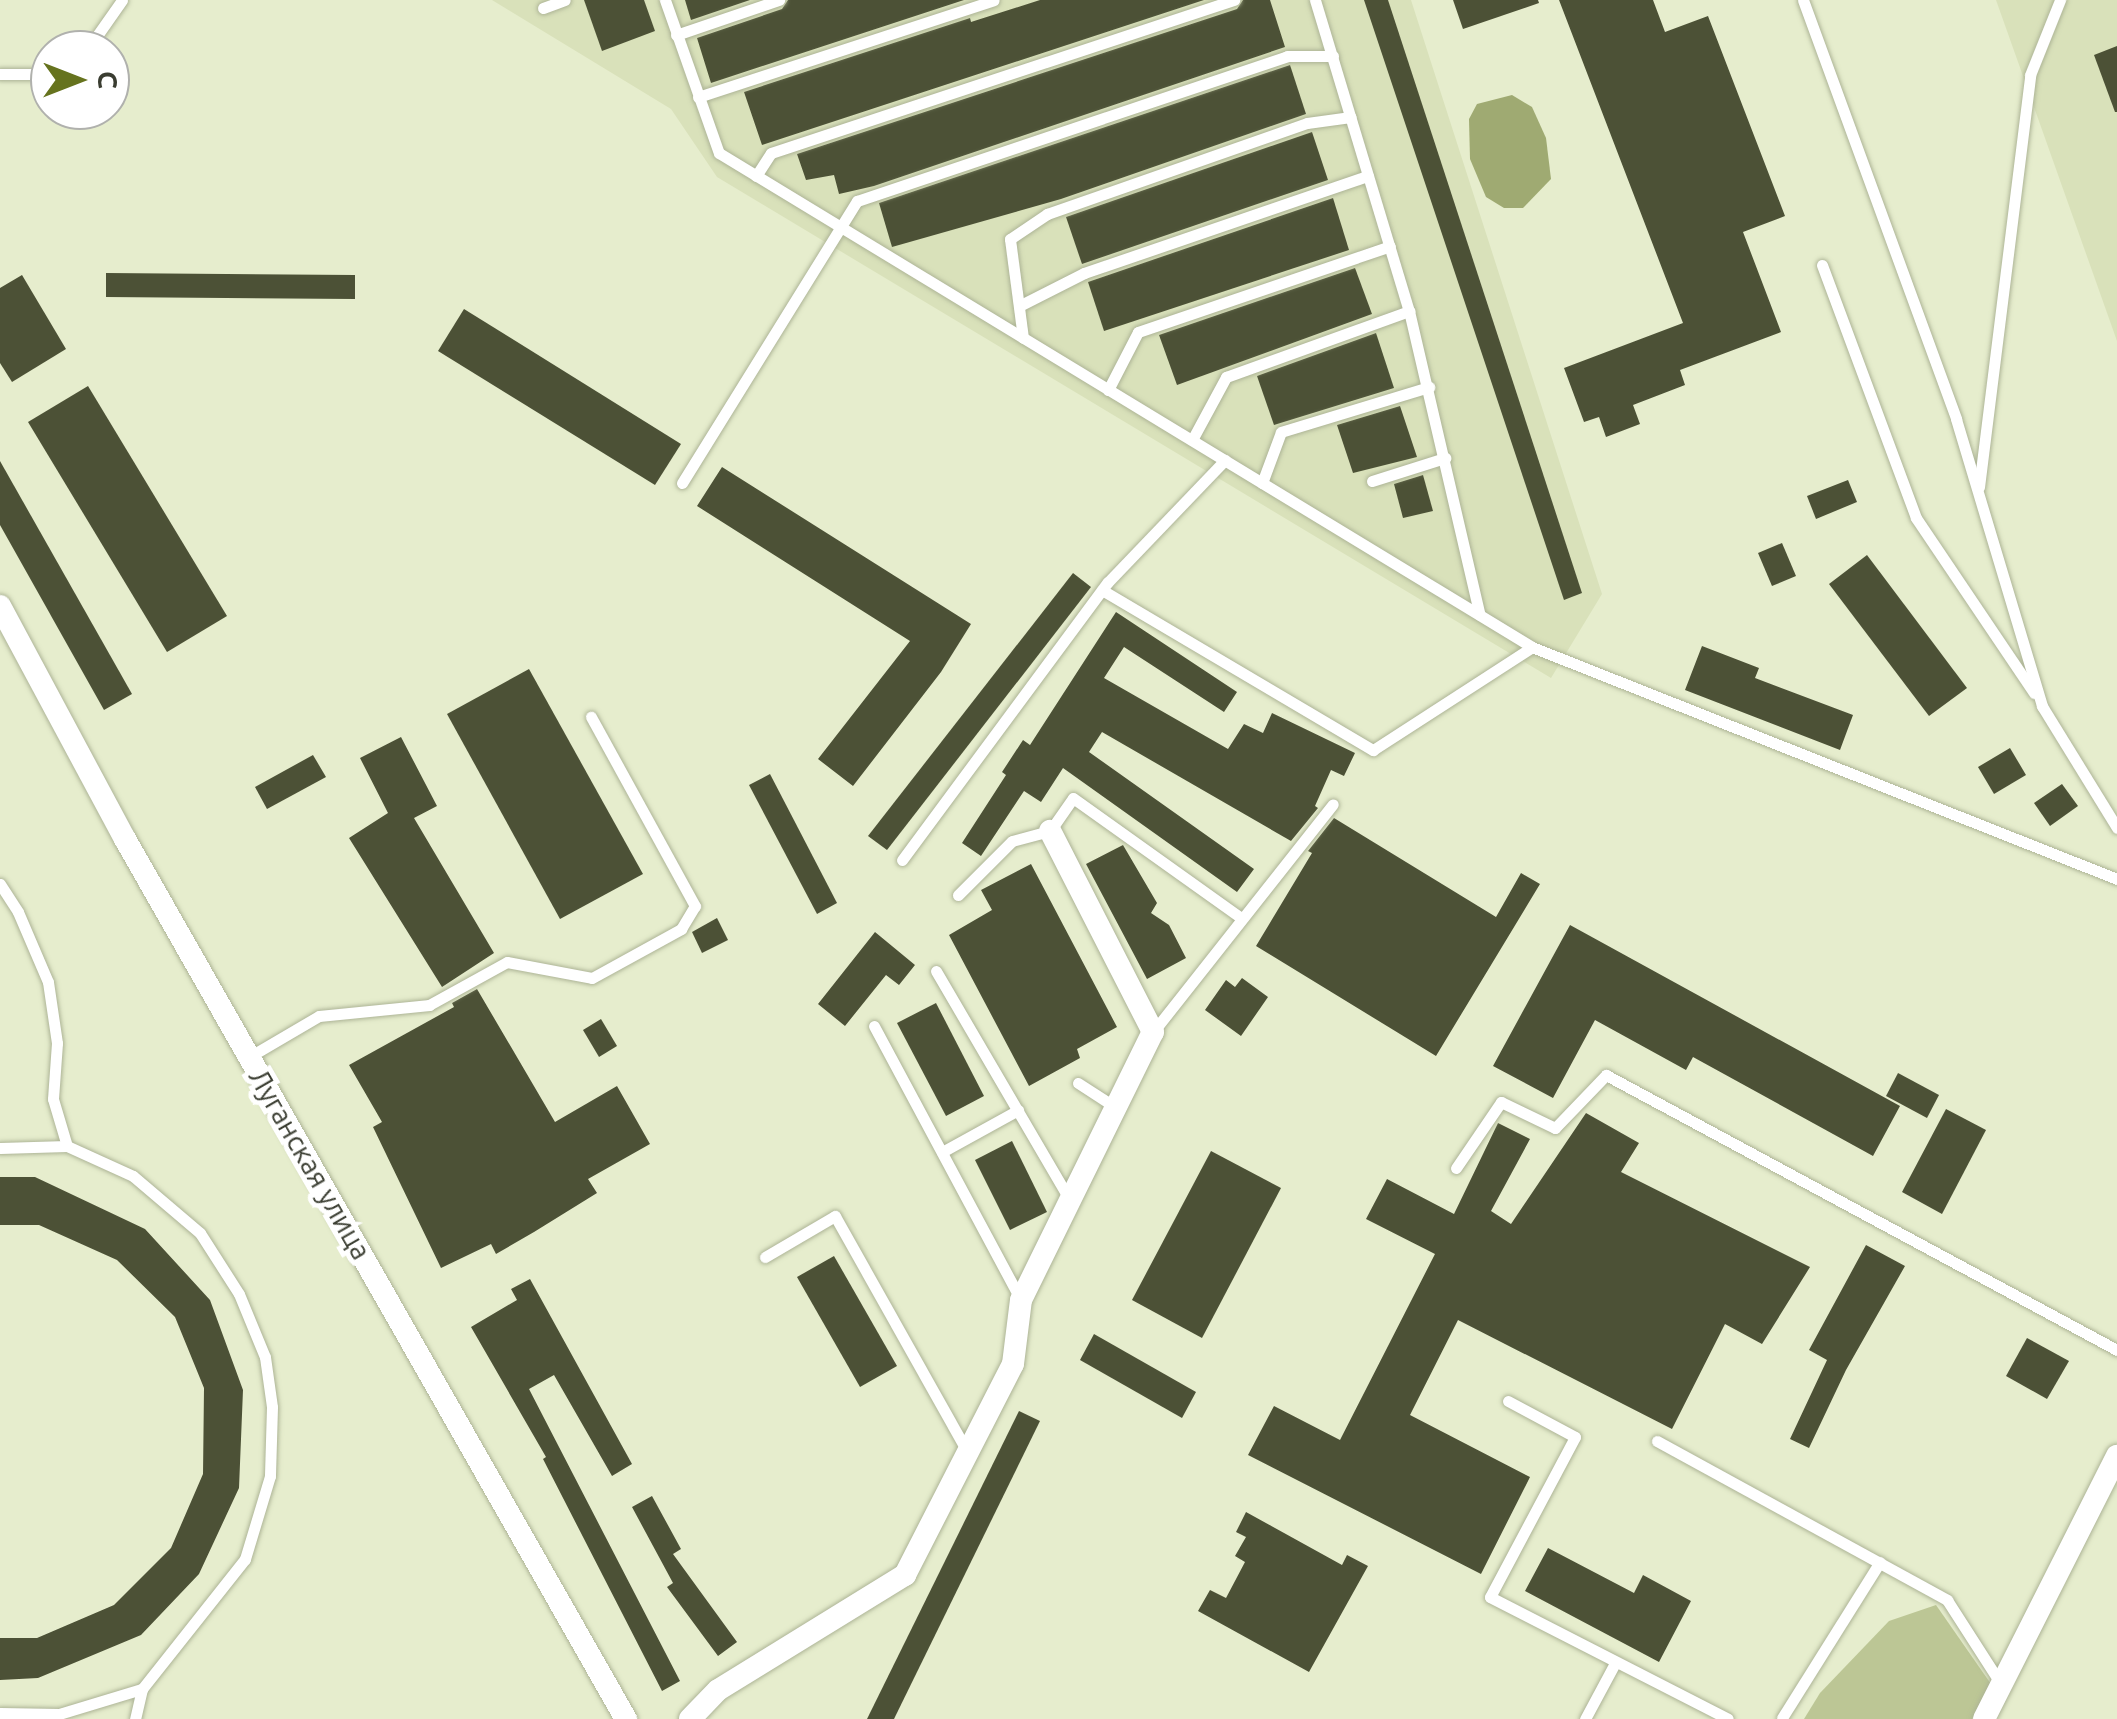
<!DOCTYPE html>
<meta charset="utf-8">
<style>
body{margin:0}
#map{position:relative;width:2117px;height:1719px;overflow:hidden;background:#e6edcd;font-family:Ubuntu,sans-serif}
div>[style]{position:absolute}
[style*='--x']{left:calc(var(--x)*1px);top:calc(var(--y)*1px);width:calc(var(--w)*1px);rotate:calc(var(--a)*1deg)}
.built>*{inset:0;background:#d9e1ba}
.green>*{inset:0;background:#bcc695}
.water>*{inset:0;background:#9faa72}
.building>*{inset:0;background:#4c5136}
.roads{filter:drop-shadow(0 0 2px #adb496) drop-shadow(0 0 2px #adb496)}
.lane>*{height:11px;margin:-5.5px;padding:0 5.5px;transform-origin:5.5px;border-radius:5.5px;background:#fff}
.street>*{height:22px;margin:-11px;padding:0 11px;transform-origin:11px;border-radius:11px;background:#fff}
span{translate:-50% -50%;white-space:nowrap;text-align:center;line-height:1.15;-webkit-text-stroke:10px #fff;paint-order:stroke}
.street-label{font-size:28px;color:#3a3d31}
.north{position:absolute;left:30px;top:30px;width:100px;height:100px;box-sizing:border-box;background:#fff;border:2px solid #b0b1ad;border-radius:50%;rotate:90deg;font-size:28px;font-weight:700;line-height:40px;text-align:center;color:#3a3d31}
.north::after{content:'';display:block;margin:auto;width:35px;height:45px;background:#66731e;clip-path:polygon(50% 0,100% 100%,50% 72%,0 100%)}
</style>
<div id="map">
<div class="built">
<i style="clip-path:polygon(492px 0,1411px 0,1602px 594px,1551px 678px,717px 177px,671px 109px)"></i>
<i style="clip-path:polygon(1996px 0,2117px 0,2117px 341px)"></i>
</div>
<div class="green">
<i style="clip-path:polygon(1936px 1605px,1991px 1684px,1972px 1719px,1804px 1719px,1820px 1693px,1889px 1621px)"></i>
</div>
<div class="water">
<i style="clip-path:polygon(1512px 95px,1532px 107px,1546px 138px,1551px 179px,1523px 208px,1504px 208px,1486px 197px,1470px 159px,1469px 119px,1477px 104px)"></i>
</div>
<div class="building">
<i style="clip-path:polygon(584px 0,644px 0,655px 31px,602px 51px)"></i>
<i style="clip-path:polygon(685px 0,750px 0,691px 20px)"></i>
<i style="clip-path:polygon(788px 0,964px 0,711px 83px,697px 38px,782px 9px)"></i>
<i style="clip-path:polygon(1040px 0,1204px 0,762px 145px,744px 92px,970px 18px,971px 22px)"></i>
<i style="clip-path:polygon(1243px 0,1270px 0,1285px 47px,874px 186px,839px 194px,834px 175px,806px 180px,797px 154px,1237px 9px)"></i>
<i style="clip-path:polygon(1364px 0,1388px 0,1582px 593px,1564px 600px)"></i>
<i style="clip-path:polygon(1453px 0,1538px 0,1539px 3px,1463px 29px)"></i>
<i style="clip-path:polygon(1559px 0,1653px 0,1665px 32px,1708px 16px,1785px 216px,1743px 232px,1781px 332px,1680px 370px,1685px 385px,1633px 405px,1640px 424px,1606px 437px,1599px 417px,1584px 422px,1564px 368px,1683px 323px)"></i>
<i style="clip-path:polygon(2117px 46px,2117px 112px,2115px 112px,2094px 55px)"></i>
<i style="clip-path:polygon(1290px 65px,1306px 114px,1061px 199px,892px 247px,879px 203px)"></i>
<i style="clip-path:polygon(1312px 132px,1328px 180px,1082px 264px,1066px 217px)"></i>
<i style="clip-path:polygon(1333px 198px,1349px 250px,1104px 331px,1088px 282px)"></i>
<i style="clip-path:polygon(1355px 268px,1372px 314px,1177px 385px,1159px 335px)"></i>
<i style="clip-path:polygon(106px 273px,355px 275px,355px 299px,106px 297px)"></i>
<i style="clip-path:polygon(22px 275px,66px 349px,12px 382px,0 363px,0 288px)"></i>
<i style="clip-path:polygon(464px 309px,681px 444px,655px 485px,438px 351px)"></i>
<i style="clip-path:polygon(1376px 333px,1394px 388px,1274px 425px,1257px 376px)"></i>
<i style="clip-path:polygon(88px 386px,227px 616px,167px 652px,28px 422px)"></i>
<i style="clip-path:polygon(1400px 406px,1417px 457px,1353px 473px,1337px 425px)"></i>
<i style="clip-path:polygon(0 461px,132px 694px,104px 710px,0 525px)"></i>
<i style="clip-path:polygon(722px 467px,971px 624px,941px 672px,853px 786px,818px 759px,910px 641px,697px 506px)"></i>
<i style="clip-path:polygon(1423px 475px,1433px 511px,1403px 518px,1394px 484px)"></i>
<i style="clip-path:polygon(1848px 480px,1857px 502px,1816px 519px,1807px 496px)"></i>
<i style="clip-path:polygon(1782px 543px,1796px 576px,1772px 586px,1758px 553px)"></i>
<i style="clip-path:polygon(1867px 555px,1967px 688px,1929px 716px,1829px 584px)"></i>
<i style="clip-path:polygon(1073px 573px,1091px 587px,887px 850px,868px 836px)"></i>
<i style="clip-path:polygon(1116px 612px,1237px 692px,1224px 712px,1124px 647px,1104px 678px,1228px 749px,1244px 724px,1263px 733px,1272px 713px,1355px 753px,1344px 776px,1331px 770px,1315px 806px,1318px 808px,1291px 841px,1102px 732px,1089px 752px,1254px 869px,1237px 892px,1063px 768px,1041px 802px,1024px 791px,981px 856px,962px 843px,1006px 775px,1002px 772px,1023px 740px,1030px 745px)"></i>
<i style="clip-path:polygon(1702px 646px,1759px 668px,1755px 678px,1853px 715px,1840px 750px,1685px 690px)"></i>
<i style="clip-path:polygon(529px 669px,643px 874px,560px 919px,447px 714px)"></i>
<i style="clip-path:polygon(401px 737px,437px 806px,414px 818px,494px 953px,442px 987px,349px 838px,388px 813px,360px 758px)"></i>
<i style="clip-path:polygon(2010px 748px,2026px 775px,1994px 794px,1978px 767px)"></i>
<i style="clip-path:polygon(313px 755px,326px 777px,267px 809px,255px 787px)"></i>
<i style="clip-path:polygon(770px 774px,837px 903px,817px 914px,749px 785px)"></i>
<i style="clip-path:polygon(2062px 784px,2078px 806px,2050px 826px,2034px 803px)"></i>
<i style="clip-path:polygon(1334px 818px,1496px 917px,1521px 873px,1540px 884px,1436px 1056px,1256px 946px,1312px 853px,1308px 851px)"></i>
<i style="clip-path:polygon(1123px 845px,1157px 903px,1151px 913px,1169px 925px,1186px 958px,1147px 979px,1086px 864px)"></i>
<i style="clip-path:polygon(1031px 864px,1117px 1027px,1077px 1049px,1080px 1058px,1029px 1086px,949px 935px,992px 910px,981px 890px)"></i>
<i style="clip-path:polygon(717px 918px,728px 940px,702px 953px,692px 932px)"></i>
<i style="clip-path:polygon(1570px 925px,1900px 1106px,1873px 1156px,1693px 1057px,1686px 1070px,1595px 1020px,1553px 1098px,1493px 1066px)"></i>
<i style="clip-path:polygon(875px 932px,915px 965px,899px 985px,886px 975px,845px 1026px,818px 1004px)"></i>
<i style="clip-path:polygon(1242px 978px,1268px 997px,1241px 1036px,1205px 1010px,1226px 980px,1235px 987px)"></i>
<i style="clip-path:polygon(477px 989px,555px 1122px,617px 1086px,650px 1144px,588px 1179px,597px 1193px,534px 1232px,496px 1254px,491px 1244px,441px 1268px,373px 1127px,382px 1122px,349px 1065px,454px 1007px,452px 1003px)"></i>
<i style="clip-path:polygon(936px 1003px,984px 1096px,946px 1116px,897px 1023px)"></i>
<i style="clip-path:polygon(601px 1019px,617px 1046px,599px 1057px,583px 1030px)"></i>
<i style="clip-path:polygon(1898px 1073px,1939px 1095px,1927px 1118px,1886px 1096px)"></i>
<i style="clip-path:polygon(1946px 1109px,1986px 1130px,1942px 1214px,1902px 1192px)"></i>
<i style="clip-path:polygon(1586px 1113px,1639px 1143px,1621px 1172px,1810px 1267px,1762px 1344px,1725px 1324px,1672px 1429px,1458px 1320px,1410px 1415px,1530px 1477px,1481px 1574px,1248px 1455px,1274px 1406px,1340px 1440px,1435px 1254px,1366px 1219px,1387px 1179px,1454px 1214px,1498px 1123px,1530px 1139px,1491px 1211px,1511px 1224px)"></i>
<i style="clip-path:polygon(1012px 1141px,1047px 1212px,1010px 1230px,975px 1160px)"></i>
<i style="clip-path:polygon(1211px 1151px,1281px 1188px,1202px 1338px,1132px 1300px)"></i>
<i style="clip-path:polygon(0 1177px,35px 1177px,145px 1229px,210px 1300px,243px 1390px,239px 1488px,199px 1574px,141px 1635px,38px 1678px,0 1680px,0 1638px,37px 1638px,114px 1605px,171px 1548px,203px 1474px,204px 1388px,175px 1317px,117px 1260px,39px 1225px,0 1225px)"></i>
<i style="clip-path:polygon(1866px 1245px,1905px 1266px,1846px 1370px,1809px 1448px,1790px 1439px,1827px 1360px,1809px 1350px)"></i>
<i style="clip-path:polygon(834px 1256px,897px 1366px,860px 1387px,797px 1277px)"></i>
<i style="clip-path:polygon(530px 1279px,632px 1464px,612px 1476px,554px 1375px,529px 1389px,680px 1681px,662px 1691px,543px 1459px,546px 1457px,471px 1327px,517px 1300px,511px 1289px)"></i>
<i style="clip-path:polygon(1094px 1334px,1196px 1392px,1182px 1418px,1080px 1360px)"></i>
<i style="clip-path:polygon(2027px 1338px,2069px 1361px,2047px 1399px,2006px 1376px)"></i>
<i style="clip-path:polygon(1019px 1411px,1040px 1421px,894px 1719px,867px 1719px)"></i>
<i style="clip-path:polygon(652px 1496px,681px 1549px,673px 1554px,737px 1642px,718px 1656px,667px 1587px,673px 1583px,632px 1507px)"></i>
<i style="clip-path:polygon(1246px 1512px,1342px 1565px,1347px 1555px,1368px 1566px,1309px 1672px,1198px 1611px,1210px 1590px,1226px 1598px,1245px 1562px,1235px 1556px,1246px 1537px,1236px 1532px)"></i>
<i style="clip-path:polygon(1548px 1548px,1634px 1593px,1643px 1575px,1691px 1601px,1659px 1662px,1525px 1591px)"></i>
</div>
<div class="roads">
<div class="lane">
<i style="--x:665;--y:0;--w:162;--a:70.6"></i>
<i style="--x:719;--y:153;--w:951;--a:31.28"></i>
<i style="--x:1532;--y:647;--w:629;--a:21.63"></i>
<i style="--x:1315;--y:0;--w:325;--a:73.2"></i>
<i style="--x:1409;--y:311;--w:312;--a:76.9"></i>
<i style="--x:1803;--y:0;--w:446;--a:69.9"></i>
<i style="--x:1956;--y:419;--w:300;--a:73.3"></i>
<i style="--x:2042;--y:706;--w:143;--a:58.4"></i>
<i style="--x:543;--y:8;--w:23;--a:-20"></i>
<i style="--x:676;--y:35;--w:109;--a:-18.8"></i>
<i style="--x:87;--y:50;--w:61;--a:-55"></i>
<i style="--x:0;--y:74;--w:50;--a:0"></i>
<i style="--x:698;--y:97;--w:311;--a:-18.1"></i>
<i style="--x:756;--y:176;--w:27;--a:-57"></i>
<i style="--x:771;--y:153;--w:488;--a:-18.3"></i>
<i style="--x:1822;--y:265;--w:270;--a:69.6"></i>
<i style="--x:1916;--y:518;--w:211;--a:56"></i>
<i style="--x:1019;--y:306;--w:73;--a:-26.9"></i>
<i style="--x:1084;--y:273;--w:300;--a:-18.9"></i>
<i style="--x:1023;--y:338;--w:100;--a:-97.5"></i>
<i style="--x:1010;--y:239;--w:45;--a:-34"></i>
<i style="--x:1047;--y:214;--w:275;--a:-19.3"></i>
<i style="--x:1307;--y:123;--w:44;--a:-7.8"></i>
<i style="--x:1108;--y:390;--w:65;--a:-62.7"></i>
<i style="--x:1138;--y:332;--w:266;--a:-18.8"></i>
<i style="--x:1192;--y:440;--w:72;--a:-61.6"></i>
<i style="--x:1226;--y:377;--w:195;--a:-19.8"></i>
<i style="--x:1372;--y:481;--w:77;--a:-17.5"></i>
<i style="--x:682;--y:483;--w:332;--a:-58.2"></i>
<i style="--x:857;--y:201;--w:454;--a:-18.6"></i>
<i style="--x:1287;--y:56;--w:46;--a:0"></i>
<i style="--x:1262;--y:483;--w:54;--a:-69.6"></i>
<i style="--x:1281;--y:432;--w:155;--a:-16.9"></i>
<i style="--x:1979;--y:487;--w:415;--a:-82.9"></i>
<i style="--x:2030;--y:75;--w:81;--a:-68.2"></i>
<i style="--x:1102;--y:590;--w:315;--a:30.6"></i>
<i style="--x:1373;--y:750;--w:189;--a:-32.9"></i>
<i style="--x:902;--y:860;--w:346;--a:-53.5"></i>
<i style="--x:1108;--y:582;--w:169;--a:-46.2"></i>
<i style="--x:0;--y:884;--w:33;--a:57"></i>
<i style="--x:18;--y:912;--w:76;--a:66.8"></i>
<i style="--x:48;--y:982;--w:62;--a:81.6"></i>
<i style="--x:57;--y:1043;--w:56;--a:94.1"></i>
<i style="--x:53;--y:1099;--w:49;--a:73.4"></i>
<i style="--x:67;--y:1146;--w:72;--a:24.4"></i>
<i style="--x:133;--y:1176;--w:88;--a:40.4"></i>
<i style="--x:200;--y:1233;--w:72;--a:57.4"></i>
<i style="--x:239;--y:1294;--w:68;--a:67.6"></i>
<i style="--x:265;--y:1357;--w:50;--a:82"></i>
<i style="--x:272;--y:1407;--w:69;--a:91.7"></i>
<i style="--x:270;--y:1476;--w:87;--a:106.8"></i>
<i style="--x:245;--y:1559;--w:166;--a:128.4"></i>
<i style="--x:142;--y:1689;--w:31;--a:103"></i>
<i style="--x:958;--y:895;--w:76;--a:-45"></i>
<i style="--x:1012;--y:841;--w:39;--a:-15"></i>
<i style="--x:1050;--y:831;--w:40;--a:-55.1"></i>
<i style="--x:1073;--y:798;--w:206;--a:35.5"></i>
<i style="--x:936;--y:971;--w:265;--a:59.7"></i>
<i style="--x:874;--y:1026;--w:311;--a:61.8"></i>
<i style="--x:1153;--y:1032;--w:290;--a:-51.7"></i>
<i style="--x:249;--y:1057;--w:81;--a:-30.4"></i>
<i style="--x:319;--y:1016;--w:111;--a:-5.7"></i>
<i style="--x:429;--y:1005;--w:89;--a:-28.9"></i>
<i style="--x:507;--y:962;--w:86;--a:10.7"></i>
<i style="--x:592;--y:978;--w:102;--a:-28.8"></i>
<i style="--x:681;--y:929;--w:27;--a:-59"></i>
<i style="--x:695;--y:906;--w:216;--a:-118.8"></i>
<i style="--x:1078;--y:1083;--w:44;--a:33"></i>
<i style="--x:0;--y:1148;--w:67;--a:-1.7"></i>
<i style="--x:942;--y:1152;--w:87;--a:-28.9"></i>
<i style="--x:1456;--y:1168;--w:80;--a:-55.7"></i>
<i style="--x:1501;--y:1102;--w:60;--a:25.7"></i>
<i style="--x:1555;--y:1128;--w:74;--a:-46.1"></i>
<i style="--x:1606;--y:1075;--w:580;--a:28.29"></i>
<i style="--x:765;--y:1257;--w:81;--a:-30.4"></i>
<i style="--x:835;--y:1216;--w:270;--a:60.7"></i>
<i style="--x:1508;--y:1401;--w:76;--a:28.2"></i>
<i style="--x:1575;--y:1437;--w:181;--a:118"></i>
<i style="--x:1490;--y:1597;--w:267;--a:27.1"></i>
<i style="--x:1657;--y:1441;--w:331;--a:28.7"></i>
<i style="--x:1947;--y:1600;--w:100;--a:57.3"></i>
<i style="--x:0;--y:1713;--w:59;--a:1"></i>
<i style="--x:59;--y:1714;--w:87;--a:-16.8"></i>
<i style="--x:1782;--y:1718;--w:184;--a:-57.9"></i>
<i style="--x:1585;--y:1719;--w:64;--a:-61.8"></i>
</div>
<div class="street">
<i style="--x:0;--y:606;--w:264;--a:61.8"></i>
<i style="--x:125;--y:839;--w:1013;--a:60.35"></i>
<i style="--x:690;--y:1719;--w:40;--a:-46"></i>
<i style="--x:718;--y:1690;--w:220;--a:-31.6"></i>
<i style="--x:905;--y:1575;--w:237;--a:-62.9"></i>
<i style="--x:1013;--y:1364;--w:64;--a:-82.9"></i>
<i style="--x:1021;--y:1300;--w:299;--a:-63.8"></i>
<i style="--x:1153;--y:1032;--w:226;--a:-117.1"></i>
<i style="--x:1984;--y:1719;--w:295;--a:-63.2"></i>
</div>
</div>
<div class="street-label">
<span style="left:310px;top:1164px;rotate:60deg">Луганская улица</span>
</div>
<div class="north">С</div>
</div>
